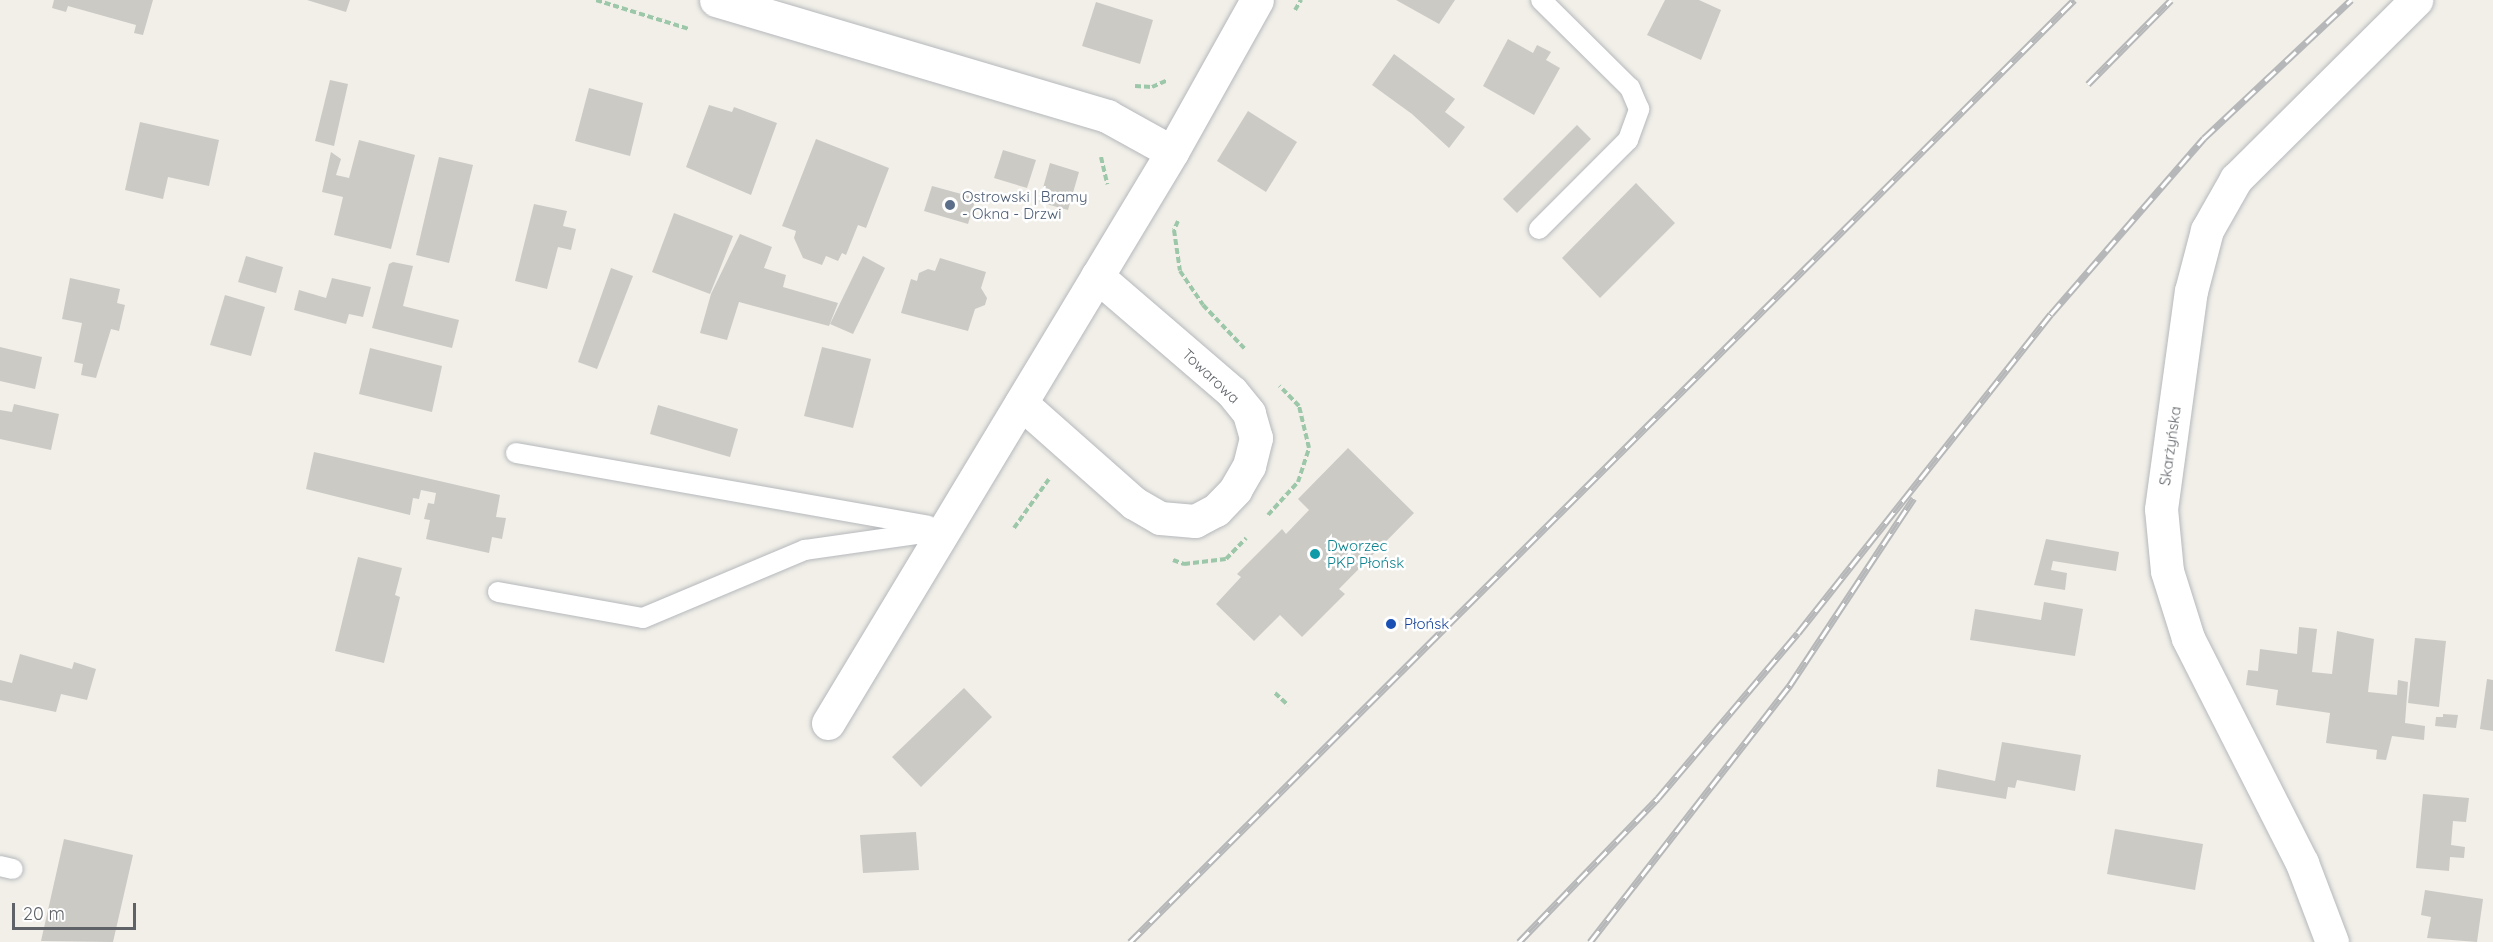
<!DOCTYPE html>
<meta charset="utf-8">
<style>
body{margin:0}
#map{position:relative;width:2493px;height:942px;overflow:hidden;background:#f1efe8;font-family:Quicksand,sans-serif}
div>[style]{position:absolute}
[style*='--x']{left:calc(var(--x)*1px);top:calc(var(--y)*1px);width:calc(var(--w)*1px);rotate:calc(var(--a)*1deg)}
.building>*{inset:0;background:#cccac5}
.path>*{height:4px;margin-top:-2px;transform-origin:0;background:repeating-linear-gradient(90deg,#9cc7a9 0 6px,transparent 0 9px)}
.roads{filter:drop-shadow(0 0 2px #b5b8bc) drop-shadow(0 0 2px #b5b8bc)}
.service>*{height:20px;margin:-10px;padding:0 10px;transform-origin:10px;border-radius:10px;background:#fff}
.minor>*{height:33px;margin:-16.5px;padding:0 16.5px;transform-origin:16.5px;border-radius:16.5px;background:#fff}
.tertiary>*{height:33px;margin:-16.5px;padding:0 16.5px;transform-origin:16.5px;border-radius:16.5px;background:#fff}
.rail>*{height:7px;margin-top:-3.5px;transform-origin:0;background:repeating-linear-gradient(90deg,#fff 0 14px,#b6b7b8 0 28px);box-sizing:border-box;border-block:2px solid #b6b7b8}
.dots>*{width:16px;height:16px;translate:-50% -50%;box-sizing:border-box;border:3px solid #fff;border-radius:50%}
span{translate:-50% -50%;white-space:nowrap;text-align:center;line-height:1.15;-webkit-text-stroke:5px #fff;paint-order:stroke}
.service-label{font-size:15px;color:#4e5e75}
.left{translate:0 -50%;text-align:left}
.street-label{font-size:15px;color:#5f6368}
.culture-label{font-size:15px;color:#0d838f}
.transit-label{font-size:15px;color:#164399}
.scale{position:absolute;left:12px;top:903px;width:124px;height:27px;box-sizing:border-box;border:3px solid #5f6368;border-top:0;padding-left:8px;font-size:18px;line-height:21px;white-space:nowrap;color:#5f6368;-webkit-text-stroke:4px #fff;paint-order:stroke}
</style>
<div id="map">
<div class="building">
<i style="clip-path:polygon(54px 0,153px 0,143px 35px,134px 33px,136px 25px,68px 6px,66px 12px,52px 8px)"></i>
<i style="clip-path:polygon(307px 0,350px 0,346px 12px)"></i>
<i style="clip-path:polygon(1396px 0,1455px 0,1439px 24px)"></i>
<i style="clip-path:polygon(1665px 0,1699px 0,1721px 10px,1701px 60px,1647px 35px)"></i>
<i style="clip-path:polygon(1096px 2px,1153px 20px,1140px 64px,1082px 46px)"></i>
<i style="clip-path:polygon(1508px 39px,1533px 53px,1537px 45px,1551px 52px,1546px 60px,1560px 68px,1534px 115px,1483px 86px)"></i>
<i style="clip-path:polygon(1394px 54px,1455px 99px,1445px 112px,1465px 127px,1449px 148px,1412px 114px,1372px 85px)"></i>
<i style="clip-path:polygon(330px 80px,348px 84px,334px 146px,315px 141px)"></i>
<i style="clip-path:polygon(589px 88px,643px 103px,630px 156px,575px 141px)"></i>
<i style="clip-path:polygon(709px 105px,732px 112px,734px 107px,777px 123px,751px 195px,686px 167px)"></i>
<i style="clip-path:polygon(1248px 111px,1297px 142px,1266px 192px,1217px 161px)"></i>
<i style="clip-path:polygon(140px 122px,219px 140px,209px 186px,168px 177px,163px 199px,125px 190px)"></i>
<i style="clip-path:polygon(1577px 125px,1591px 139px,1517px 213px,1503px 199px)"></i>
<i style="clip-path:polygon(816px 139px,889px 168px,866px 228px,858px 225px,846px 255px,842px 253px,838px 261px,826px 256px,822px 265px,803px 258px,794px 238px,796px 231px,782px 226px)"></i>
<i style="clip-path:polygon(359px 140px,415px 155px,391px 249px,334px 235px,343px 197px,322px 192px,331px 152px,341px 159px,336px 175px,349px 178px)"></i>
<i style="clip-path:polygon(1003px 150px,1036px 160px,1027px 188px,994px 178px)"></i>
<i style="clip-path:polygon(439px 157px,473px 165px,449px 263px,416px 255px)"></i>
<i style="clip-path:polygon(1050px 163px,1079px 172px,1068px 210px,1039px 202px)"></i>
<i style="clip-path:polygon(1636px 183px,1675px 223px,1600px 298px,1562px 258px)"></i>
<i style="clip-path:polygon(932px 186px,976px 198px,968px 224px,924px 211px)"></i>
<i style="clip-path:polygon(534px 204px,567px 211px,563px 226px,576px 229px,571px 250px,558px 247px,547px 289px,515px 281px)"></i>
<i style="clip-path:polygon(674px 213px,733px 236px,710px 294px,652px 272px)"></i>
<i style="clip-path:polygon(740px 234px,772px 247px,764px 268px,786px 275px,783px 287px,838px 303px,829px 326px,739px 302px,727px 340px,700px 333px,711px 294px)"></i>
<i style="clip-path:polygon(246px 256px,283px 267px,276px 293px,238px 282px)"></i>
<i style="clip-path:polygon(863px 256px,885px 268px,853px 334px,830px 324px)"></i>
<i style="clip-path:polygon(940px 258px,986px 272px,981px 288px,987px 298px,985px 305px,975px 309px,968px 331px,901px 313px,911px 279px,917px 281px,919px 273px,928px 269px,935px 271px)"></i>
<i style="clip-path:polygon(393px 262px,413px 266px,403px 306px,459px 320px,452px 348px,372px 328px,389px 264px)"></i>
<i style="clip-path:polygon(611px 268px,633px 276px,597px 369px,578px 362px)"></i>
<i style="clip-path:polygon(70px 278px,120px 289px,117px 303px,125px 305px,119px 331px,111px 329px,96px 378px,81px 375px,83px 364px,74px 362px,82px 323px,62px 319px)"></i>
<i style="clip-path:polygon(332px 278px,371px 287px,363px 317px,349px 314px,346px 324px,294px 310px,299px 290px,326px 298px)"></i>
<i style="clip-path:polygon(225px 295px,265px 307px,251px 356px,210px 345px)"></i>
<i style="clip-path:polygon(0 347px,42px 357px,35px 389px,0 381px)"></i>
<i style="clip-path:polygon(822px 347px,871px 359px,853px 428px,804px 416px)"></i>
<i style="clip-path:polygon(370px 348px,442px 366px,432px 412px,359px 394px)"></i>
<i style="clip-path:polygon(14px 404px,59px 414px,51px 450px,0 439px,0 410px,12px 412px)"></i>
<i style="clip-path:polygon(658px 405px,738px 429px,730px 457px,650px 434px)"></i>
<i style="clip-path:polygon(1348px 448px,1414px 513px,1339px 589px,1345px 594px,1302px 637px,1280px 615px,1254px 641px,1216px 604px,1241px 577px,1237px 574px,1282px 529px,1286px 534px,1309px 510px,1298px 499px)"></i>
<i style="clip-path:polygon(314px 452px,500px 495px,496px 517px,506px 518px,502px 539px,492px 537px,489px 553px,426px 539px,430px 520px,424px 519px,428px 503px,434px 504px,436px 493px,421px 490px,419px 499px,413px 498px,410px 515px,306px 489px)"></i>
<i style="clip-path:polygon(2046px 539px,2119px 552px,2116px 571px,2053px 561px,2051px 570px,2067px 573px,2065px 590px,2034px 585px)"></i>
<i style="clip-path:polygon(358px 557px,402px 568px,395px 595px,400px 597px,384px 663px,335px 651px)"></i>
<i style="clip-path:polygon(2044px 602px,2083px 609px,2075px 656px,1970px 640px,1975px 609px,2041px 620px)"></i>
<i style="clip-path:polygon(2299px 627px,2317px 629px,2312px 672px,2332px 674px,2337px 631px,2374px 639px,2368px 692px,2397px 695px,2398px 680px,2408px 682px,2405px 723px,2425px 726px,2424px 740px,2392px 736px,2386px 760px,2376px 759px,2377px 750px,2326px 743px,2330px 713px,2276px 705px,2278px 690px,2246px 685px,2248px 670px,2258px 671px,2260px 649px,2297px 654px)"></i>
<i style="clip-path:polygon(2415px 638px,2446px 641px,2439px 707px,2408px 703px)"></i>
<i style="clip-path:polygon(20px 654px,72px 669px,74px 662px,96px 669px,87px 700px,61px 694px,56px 712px,0 700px,0 680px,12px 683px)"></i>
<i style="clip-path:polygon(2487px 679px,2493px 680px,2493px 731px,2480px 729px)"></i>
<i style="clip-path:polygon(964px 688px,992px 717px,921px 787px,892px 757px)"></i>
<i style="clip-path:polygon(2443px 714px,2458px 715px,2456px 728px,2435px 726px,2436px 717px,2443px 717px)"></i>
<i style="clip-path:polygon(2002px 742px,2081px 755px,2075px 791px,2017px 780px,2015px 788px,2008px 787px,2006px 799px,1936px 787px,1938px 769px,1995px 781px)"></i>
<i style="clip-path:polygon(2423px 794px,2469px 798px,2466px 822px,2453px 821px,2451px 845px,2465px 847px,2464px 858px,2450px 857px,2449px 871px,2416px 868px)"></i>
<i style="clip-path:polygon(2115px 829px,2203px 844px,2195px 890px,2107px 874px)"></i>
<i style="clip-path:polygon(916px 832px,919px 870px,863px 873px,860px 835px)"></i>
<i style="clip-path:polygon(64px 839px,133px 855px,113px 942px,41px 941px)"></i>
<i style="clip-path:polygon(2425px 890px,2483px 899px,2477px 942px,2427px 938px,2431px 917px,2421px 915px)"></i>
</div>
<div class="path">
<i style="--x:596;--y:0;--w:97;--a:17.3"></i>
<i style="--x:1295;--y:10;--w:12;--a:-59"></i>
<i style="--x:1135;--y:86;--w:17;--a:3"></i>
<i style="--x:1152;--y:87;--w:17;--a:-24"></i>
<i style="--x:1101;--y:157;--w:28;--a:77"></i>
<i style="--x:1178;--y:221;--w:10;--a:114"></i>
<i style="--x:1174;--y:230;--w:41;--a:81.7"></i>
<i style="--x:1180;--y:271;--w:41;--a:55.9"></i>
<i style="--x:1203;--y:305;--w:62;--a:46.3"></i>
<i style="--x:1268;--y:515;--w:45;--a:-47.7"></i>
<i style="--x:1298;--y:482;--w:36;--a:-72"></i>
<i style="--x:1309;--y:448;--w:43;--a:-103.4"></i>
<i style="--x:1299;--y:406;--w:28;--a:-134"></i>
<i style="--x:1014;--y:528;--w:60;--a:-54.5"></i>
<i style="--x:1173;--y:560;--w:12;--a:20"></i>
<i style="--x:1184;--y:564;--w:42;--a:-6.8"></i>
<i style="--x:1226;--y:559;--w:29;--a:-46"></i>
<i style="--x:1275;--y:693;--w:18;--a:43"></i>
</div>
<div class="roads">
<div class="service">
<i style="--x:1539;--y:229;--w:126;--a:-45"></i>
<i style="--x:1628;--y:140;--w:33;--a:-70"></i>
<i style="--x:1639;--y:109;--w:23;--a:-113"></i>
<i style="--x:1630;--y:88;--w:125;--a:-135.3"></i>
<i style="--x:516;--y:453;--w:418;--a:10"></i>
<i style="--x:498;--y:592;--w:147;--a:10.2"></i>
<i style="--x:643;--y:618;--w:176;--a:-22.8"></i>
<i style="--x:805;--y:550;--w:141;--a:-8.1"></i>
<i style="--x:0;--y:866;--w:13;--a:13"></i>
</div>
<div class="minor">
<i style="--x:1021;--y:403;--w:151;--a:41.5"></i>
<i style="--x:1134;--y:503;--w:30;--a:30"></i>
<i style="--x:1160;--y:518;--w:35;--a:5"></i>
<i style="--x:1195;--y:521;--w:24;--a:-28"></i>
<i style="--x:1216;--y:510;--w:28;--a:-46"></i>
<i style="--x:1235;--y:490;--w:28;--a:-60"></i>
<i style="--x:1249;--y:466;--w:29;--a:-76"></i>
<i style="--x:1256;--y:438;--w:26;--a:-106"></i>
<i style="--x:1249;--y:413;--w:27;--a:-129"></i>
<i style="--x:1232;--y:392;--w:178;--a:-139.3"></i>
<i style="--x:828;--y:723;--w:667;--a:-58.93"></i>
<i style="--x:2332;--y:942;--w:85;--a:-110.8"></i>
<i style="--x:2302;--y:863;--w:252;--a:-116.9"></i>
<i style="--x:2188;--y:638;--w:70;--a:-107.4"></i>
<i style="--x:2167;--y:571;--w:62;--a:-95.5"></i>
<i style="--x:2161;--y:509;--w:220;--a:-82.2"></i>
<i style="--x:2191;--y:291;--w:63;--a:-75.3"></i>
<i style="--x:2207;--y:230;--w:59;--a:-60.4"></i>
<i style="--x:2236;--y:179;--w:254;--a:-44.8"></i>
</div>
<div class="tertiary">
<i style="--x:716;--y:0;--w:408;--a:16.5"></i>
<i style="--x:1107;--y:116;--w:74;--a:29"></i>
<i style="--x:1172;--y:152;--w:174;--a:-60.8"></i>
</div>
</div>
<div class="rail">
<i style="--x:2088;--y:84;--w:118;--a:-45.3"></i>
<i style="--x:1130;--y:942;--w:1334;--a:-44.94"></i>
<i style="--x:1519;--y:942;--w:200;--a:-46"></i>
<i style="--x:1658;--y:798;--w:216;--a:-49.7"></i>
<i style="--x:1798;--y:633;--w:407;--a:-51.6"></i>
<i style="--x:2051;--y:314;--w:233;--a:-49"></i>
<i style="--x:2204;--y:138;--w:202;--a:-43.2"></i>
<i style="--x:1590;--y:942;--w:326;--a:-52.1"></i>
<i style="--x:1790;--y:685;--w:224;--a:-56.5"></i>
</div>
<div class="dots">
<i style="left:950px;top:205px;background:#5c6f8a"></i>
<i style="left:1315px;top:554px;background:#0f9aa8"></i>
<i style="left:1391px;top:624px;background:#1a4fb4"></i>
</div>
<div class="service-label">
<span class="left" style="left:962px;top:205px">Ostrowski | Bramy<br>- Okna - Drzwi</span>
</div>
<div class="street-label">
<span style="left:1211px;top:376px;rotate:43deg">Towarowa</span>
<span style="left:2170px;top:446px;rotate:-82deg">Skarżyńska</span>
</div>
<div class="culture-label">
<span class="left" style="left:1327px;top:554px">Dworzec<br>PKP Płońsk</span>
</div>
<div class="transit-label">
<span class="left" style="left:1404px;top:624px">Płońsk</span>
</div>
<div class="scale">20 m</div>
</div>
